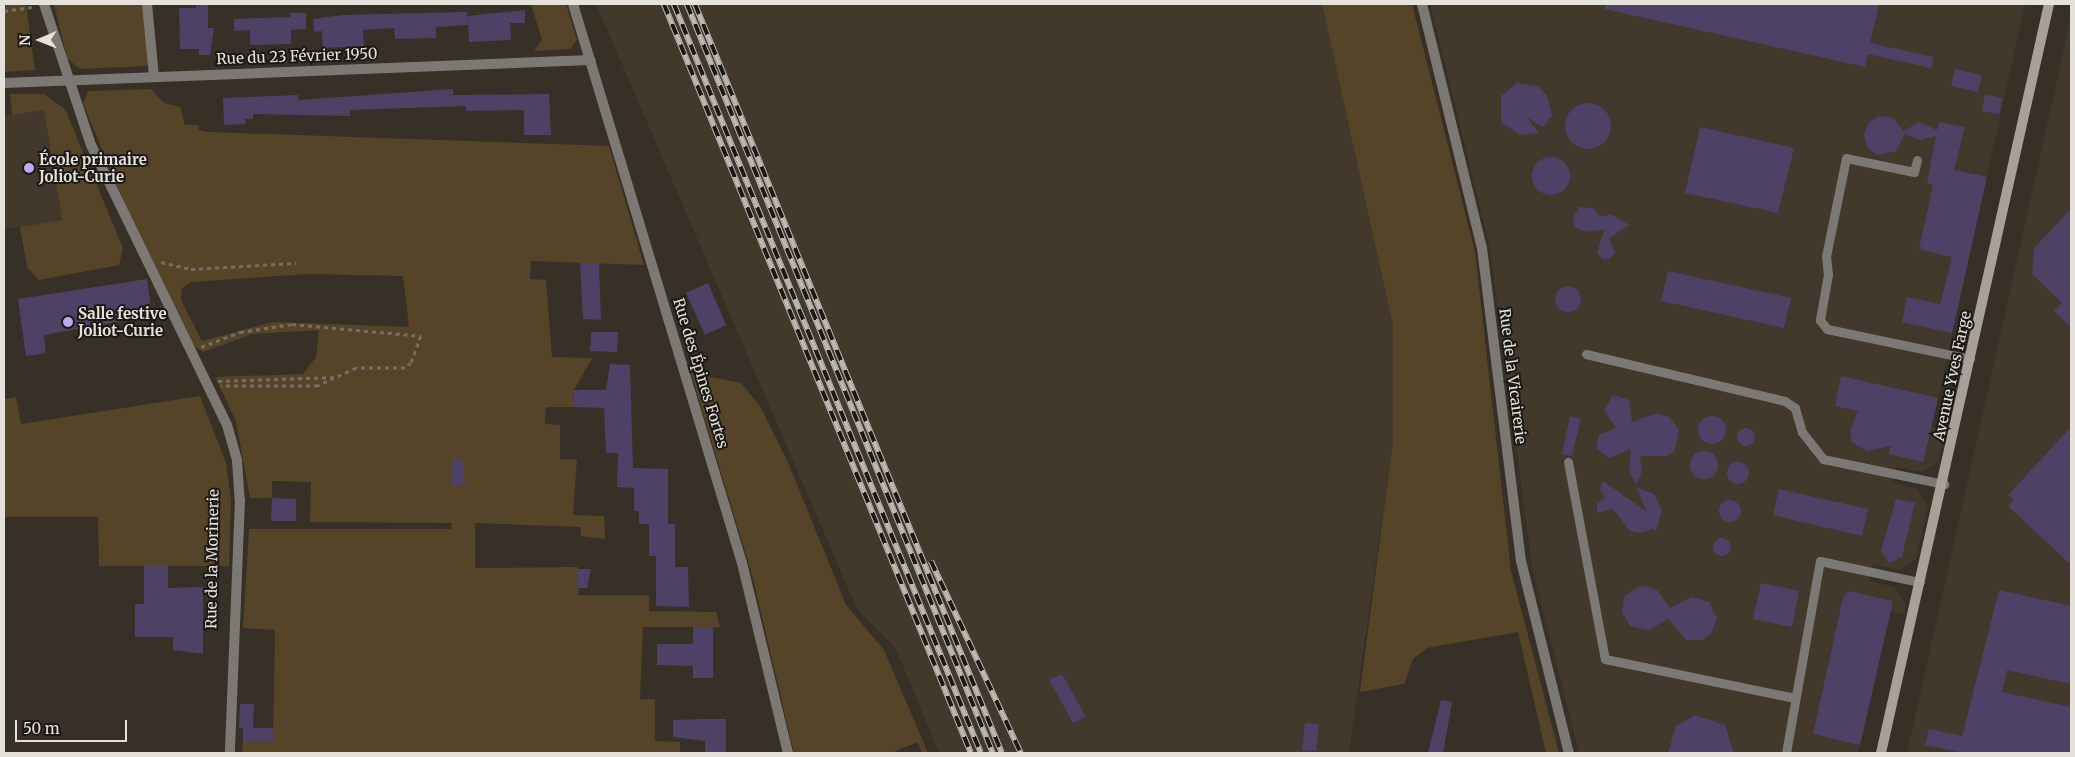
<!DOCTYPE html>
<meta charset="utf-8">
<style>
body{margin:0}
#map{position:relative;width:2075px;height:757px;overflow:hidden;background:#363027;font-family:Merriweather,serif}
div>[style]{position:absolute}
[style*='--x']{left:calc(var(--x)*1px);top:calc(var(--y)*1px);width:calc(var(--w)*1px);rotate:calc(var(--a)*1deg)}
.built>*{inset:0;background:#42382b}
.green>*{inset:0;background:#564429}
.building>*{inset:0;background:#4e4166}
.round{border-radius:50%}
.path>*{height:2.5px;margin-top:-1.25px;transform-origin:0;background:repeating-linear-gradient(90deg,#736e66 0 4px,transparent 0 8px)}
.lane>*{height:9px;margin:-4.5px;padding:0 4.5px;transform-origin:4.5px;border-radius:4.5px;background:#7c7974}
.street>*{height:10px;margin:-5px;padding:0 5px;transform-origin:5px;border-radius:5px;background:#7c7974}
.secondary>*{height:10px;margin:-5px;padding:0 5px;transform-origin:5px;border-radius:5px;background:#a7a19a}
.rail>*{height:5.5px;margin-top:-2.75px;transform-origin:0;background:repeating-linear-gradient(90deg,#1b1915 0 11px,#bdb8b2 0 22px);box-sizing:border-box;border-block:1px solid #bdb8b2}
.dots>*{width:14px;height:14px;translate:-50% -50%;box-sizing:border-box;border:2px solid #1b1915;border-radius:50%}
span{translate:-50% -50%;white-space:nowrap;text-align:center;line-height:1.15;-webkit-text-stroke:4px #1b1915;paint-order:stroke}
.street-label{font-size:15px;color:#e5e1db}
.poi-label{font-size:15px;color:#e5e1db;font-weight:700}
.left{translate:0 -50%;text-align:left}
.frame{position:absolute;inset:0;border:5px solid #e5e1db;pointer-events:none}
.north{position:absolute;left:15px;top:15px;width:50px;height:50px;-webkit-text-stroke:4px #1b1915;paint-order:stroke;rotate:269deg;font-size:14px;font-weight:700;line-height:20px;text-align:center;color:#e5e1db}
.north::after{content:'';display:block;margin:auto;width:18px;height:22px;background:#e5e1db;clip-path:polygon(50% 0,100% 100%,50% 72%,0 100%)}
.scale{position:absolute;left:15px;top:720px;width:112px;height:22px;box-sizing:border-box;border:2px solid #e5e1db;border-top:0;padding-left:6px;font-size:15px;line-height:18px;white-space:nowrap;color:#e5e1db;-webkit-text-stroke:4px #1b1915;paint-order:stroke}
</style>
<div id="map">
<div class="built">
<i style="clip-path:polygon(596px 4px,1322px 4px,1393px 326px,1393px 441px,1349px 753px,939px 753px,895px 647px,857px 609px)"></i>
<i style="clip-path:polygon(1430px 4px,2025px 4px,1932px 427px,1945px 430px,1938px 463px,1922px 472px,1896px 467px,1892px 483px,1917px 489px,1928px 507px,1916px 559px,1899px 570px,1873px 564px,1869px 581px,1895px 587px,1906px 604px,1904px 614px,1891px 611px,1858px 753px,1579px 753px,1532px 567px,1490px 248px)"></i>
<i style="clip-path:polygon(2071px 17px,2071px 753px,1907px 753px,2062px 58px)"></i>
<i style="clip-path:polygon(44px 110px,62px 221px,4px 229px,4px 116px)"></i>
</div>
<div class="green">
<i style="clip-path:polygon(4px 4px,26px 4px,35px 70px,4px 72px)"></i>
<i style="clip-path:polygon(54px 4px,142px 4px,150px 55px,147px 66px,80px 69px,67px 58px)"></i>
<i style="clip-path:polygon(531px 4px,566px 4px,577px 40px,570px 49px,534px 51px,542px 40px)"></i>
<i style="clip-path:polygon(1322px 4px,1412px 4px,1475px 252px,1511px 571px,1559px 753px,1546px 753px,1518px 632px,1427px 648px,1413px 659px,1404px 684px,1360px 692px,1393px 441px,1393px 326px)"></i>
<i style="clip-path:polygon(evenodd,151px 89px,164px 103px,180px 107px,185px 125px,198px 125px,199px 130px,209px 132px,609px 146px,644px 265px,531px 261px,530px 279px,546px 280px,552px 357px,592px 358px,574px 390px,573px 407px,546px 407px,545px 424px,560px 425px,560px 459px,577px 459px,573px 515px,604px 516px,605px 539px,581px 536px,581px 527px,475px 523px,475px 568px,578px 567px,578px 595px,649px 595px,649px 611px,716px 612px,720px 627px,643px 627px,640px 699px,655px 699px,655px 741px,680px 742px,680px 753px,242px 753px,243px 741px,273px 740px,275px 630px,243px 628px,249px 529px,451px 529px,452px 523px,310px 522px,311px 482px,272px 481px,272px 498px,250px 498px,236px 421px,215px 377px,303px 374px,316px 357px,319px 330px,252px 334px,203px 352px,192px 344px,127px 210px,83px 103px,88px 91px,151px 89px,307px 274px,403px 276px,409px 327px,273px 322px,202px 341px,181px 300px,182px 288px,192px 282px,307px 274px)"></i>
<i style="clip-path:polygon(10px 94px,44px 94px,65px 109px,123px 248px,119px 265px,39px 280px,27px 267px,20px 227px,62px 220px,44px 110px,12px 115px)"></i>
<i style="clip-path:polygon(691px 373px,741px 383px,760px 406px,789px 465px,846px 605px,884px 650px,928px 753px,922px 753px,918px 742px,891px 753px,794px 753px,753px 578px)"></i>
<i style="clip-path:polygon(200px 396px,226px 463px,231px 499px,229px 566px,99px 566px,98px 517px,4px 517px,4px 399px,16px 397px,21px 424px)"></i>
</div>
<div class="building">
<i style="clip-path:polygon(196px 4px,208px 4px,208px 28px,214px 28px,210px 55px,199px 55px,199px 49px,180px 49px,179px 8px,196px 8px)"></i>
<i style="clip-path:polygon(1605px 4px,1879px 4px,1870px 43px,1934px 57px,1931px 68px,1868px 54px,1865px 67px,1605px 9px)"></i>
<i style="clip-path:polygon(525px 10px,525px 23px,510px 23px,511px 40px,469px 42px,468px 25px,436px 27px,436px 38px,395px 39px,394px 28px,363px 30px,364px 46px,323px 48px,322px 31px,314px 32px,313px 19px,342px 15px,467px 12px,468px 23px,468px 16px)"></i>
<i style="clip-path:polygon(290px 13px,306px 13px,306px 29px,291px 30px,291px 44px,250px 45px,250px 30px,234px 31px,234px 19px,290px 17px)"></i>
<i style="clip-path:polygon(1955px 69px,1982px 75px,1978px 92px,1951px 86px)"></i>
<i style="clip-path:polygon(1517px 83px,1537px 86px,1547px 95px,1552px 116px,1543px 127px,1526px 117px,1539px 133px,1520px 135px,1501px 122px,1501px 96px)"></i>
<i style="clip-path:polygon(453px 89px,453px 95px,549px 94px,551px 135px,524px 135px,524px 110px,466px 111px,466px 106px,350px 110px,350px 116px,253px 114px,253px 119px,245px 119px,246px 124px,224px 125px,223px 98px,298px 95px,299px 100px)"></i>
<i style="clip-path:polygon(1985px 94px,2002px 98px,1999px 114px,1982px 111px)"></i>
<i class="round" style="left:1565px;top:103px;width:46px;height:46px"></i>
<i style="clip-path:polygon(1880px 116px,1893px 118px,1904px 131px,1919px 122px,1937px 130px,1939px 122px,1965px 127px,1954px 170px,1987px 177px,1952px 333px,1902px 322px,1907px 297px,1940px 304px,1952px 257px,1919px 249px,1933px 185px,1927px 183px,1936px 136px,1920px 140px,1905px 134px,1896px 151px,1877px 155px,1867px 147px,1864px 134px,1869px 122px)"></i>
<i style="clip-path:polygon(1700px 127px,1794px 148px,1778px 213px,1685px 193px)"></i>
<i class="round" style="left:1532px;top:157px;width:38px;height:38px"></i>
<i style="clip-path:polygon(1580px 207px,1593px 208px,1600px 217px,1611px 214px,1629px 225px,1609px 238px,1615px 252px,1610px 259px,1602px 259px,1597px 252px,1605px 229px,1586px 232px,1575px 227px,1573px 217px)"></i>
<i style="clip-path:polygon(2071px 209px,2071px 327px,2054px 311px,2062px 303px,2032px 274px,2034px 248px)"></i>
<i style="clip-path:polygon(580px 263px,599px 263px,601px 320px,583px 319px)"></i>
<i style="clip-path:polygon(1668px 271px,1791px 298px,1784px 328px,1661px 301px)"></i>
<i style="clip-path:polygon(147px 279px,152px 316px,44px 335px,46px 353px,26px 356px,18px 299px)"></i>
<i style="clip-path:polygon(708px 283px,726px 325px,705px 335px,686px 293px)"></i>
<i class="round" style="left:1555px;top:286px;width:26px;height:26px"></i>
<i style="clip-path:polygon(591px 332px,618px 332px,617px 352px,590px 351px)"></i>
<i style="clip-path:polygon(610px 364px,630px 365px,633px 468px,668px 469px,668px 524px,675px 524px,675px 567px,688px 567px,689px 607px,656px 606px,656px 556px,649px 556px,649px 524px,639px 524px,639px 511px,634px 511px,634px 488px,617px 487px,618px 453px,606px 453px,604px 408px,573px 407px,574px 390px,606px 390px)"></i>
<i style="clip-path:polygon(1841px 376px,1938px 398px,1923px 462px,1889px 454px,1891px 446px,1867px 451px,1852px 442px,1850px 431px,1858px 411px,1835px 406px)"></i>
<i style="clip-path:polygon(1613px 395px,1629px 400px,1632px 422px,1657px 413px,1669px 417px,1679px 430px,1675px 450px,1667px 456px,1640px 456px,1642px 471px,1636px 485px,1629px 470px,1631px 449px,1609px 458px,1596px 449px,1599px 435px,1616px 428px,1604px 410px)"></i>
<i style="clip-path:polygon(1570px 416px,1581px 419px,1572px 456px,1562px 454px)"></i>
<i class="round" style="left:1698px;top:416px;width:28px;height:28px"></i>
<i style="clip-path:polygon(2071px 427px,2071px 565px,2008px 506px,2014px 500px,2008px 495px)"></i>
<i class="round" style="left:1737px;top:428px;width:18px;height:18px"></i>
<i class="round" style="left:1690px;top:451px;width:28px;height:28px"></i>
<i style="clip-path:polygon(451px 459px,462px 459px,465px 485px,452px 485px)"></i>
<i class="round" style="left:1727px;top:462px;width:22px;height:22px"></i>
<i style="clip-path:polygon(1603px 481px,1647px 512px,1636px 487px,1654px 494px,1662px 510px,1656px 532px,1654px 528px,1641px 533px,1630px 531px,1613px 509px,1597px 513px,1597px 504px,1605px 498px,1600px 489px)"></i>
<i style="clip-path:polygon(1779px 489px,1868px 509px,1862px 536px,1773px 515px)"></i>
<i style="clip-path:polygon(272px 498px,296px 499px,296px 521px,271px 521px)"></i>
<i style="clip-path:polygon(1896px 499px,1915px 503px,1902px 557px,1889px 563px,1881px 551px)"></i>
<i class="round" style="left:1719px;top:500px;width:22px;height:22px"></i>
<i class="round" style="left:1713px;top:538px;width:18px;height:18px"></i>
<i style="clip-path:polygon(144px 566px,168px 566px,168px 588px,203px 587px,203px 654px,173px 650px,173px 637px,135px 637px,135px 604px,144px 604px)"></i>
<i style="clip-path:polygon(578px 569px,591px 569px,587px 588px,578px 588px)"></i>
<i style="clip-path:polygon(1761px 583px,1799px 591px,1792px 627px,1753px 619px)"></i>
<i style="clip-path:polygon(1648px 586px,1658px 591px,1670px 608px,1692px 597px,1709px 602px,1717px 618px,1711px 634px,1702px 640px,1686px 640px,1668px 619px,1649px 630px,1630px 626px,1622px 612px,1624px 597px,1637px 587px)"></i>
<i style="clip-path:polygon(1999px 590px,2071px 606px,2071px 684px,2007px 670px,2002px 692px,2071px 707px,2071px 753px,1965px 753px,1925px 745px,1929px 729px,1962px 736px)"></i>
<i style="clip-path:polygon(1848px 591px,1893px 601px,1860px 745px,1813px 734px,1843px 598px)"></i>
<i style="clip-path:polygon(693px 627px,713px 627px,713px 678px,693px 678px,693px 666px,657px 665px,657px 644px,693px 644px)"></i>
<i style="clip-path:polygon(1062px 674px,1086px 717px,1073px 723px,1049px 680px)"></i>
<i style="clip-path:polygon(1441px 700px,1452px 702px,1443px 753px,1428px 753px)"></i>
<i style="clip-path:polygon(240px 704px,254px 704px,253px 728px,239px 728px)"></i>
<i style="clip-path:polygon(1695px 715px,1725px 725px,1734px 753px,1668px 753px,1676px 726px)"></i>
<i style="clip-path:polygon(702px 719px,726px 719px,726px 753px,705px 753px,705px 741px,673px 737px,673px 720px)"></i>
<i style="clip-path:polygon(1305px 723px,1319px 724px,1316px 751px,1302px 750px)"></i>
<i style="clip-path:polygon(243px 728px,273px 728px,273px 741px,243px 741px)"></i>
</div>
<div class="path">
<i style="--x:4;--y:11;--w:28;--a:-8"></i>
<i style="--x:161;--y:262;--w:31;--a:13"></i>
<i style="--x:191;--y:269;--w:105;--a:-3.3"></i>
<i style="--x:201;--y:347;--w:42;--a:-21"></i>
<i style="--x:240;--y:332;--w:53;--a:-8.7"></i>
<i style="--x:292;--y:324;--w:130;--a:5.3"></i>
<i style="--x:421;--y:336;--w:29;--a:110"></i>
<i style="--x:411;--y:363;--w:8;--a:140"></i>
<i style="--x:405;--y:368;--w:49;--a:180"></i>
<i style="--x:356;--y:368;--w:42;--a:154.7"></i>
<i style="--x:318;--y:386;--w:97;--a:180"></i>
<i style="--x:218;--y:381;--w:119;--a:-1.9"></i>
</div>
<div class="lane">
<i style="--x:1917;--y:160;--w:12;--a:104"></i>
<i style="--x:1914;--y:172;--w:69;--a:-168.4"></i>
<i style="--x:1846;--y:158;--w:100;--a:101.5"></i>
<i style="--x:1826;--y:256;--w:18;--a:84"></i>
<i style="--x:1828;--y:274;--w:47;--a:99.9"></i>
<i style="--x:1820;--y:320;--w:11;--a:52"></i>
<i style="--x:1827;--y:329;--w:146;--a:11.8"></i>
<i style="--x:1586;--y:354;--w:204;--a:13.3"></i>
<i style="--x:1785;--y:401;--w:12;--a:35"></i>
<i style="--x:1795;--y:408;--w:25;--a:74"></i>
<i style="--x:1802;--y:432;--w:34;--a:52"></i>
<i style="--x:1823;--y:459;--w:124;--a:11.7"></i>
<i style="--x:1568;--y:462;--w:200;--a:79.4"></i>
<i style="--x:1605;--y:659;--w:194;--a:11.6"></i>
<i style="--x:1786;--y:753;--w:195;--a:-80"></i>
<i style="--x:1820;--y:561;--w:102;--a:11.9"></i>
</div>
<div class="street">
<i style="--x:44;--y:4;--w:149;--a:71.6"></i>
<i style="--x:91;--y:145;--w:311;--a:64.1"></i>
<i style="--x:227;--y:425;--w:37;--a:74"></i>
<i style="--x:237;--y:461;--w:39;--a:86"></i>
<i style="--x:240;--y:500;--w:253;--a:92.3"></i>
<i style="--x:147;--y:4;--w:73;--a:84.5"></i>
<i style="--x:573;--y:4;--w:584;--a:73.18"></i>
<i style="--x:742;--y:563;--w:195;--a:76.4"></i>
<i style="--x:1422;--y:4;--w:251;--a:76.2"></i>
<i style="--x:1482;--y:248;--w:315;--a:82.9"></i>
<i style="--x:1521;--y:561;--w:198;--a:76"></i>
<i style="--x:4;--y:83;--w:587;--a:-2.24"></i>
</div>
<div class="secondary">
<i style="--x:1881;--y:753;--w:768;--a:-77.36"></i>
</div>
<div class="rail">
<i style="--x:664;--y:4;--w:809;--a:67.71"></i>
<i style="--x:674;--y:4;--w:809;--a:67.71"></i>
<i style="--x:687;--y:4;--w:809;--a:67.78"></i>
<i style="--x:695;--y:4;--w:809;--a:67.71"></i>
<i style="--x:931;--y:561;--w:212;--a:64.9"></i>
</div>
<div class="dots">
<i style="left:29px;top:168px;background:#c1a8f3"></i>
<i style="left:68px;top:322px;background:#c1a8f3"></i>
</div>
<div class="street-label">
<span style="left:297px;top:56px;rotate:-2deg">Rue du 23 Février 1950</span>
<span style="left:701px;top:373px;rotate:73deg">Rue des Épines Fortes</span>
<span style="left:1513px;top:376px;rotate:83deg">Rue de la Vicairerie</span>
<span style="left:1952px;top:376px;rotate:-78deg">Avenue Yves Farge</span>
<span style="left:212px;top:559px;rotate:-89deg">Rue de la Morinerie</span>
</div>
<div class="poi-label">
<span class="left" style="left:39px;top:168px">École primaire<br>Joliot-Curie</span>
<span class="left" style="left:78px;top:322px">Salle festive<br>Joliot-Curie</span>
</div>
<div class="frame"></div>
<div class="north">N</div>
<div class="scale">50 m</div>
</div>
